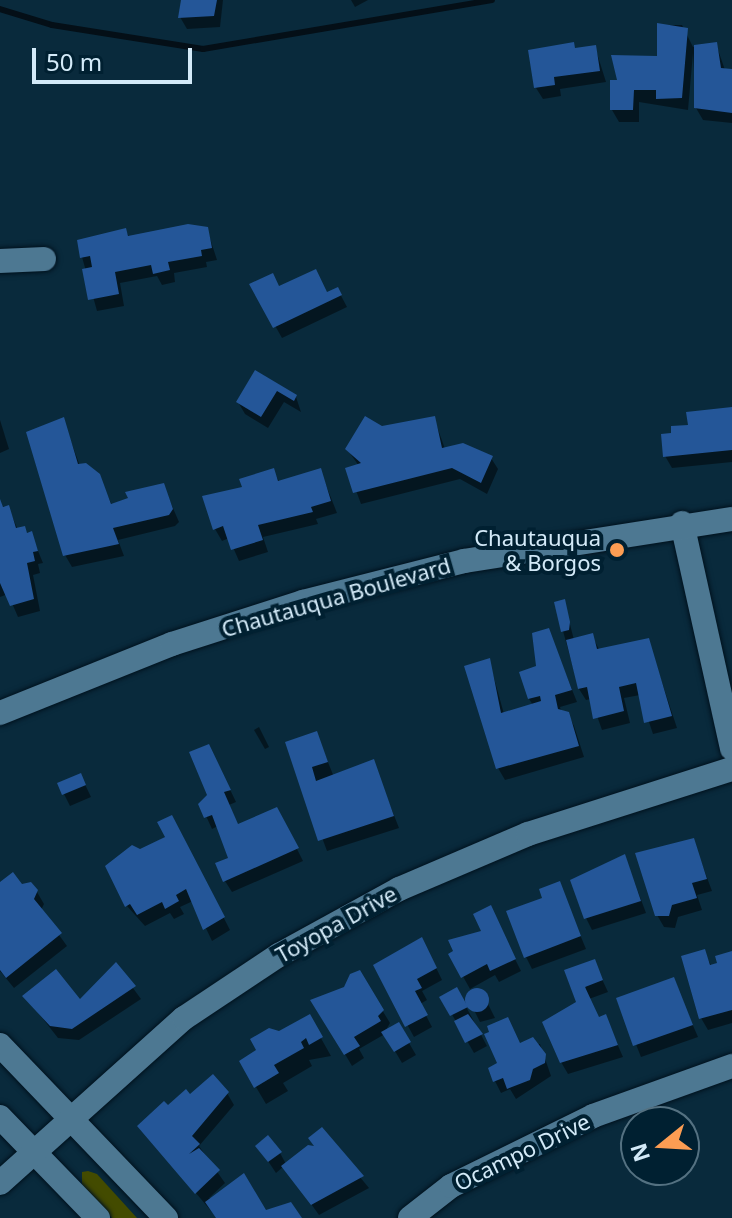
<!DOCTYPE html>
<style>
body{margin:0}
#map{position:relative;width:732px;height:1218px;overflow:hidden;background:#092a3c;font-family:"Noto Sans",sans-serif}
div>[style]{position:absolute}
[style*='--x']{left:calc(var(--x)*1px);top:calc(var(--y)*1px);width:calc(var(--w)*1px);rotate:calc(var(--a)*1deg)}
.green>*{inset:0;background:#434b00}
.shadow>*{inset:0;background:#0007}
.stream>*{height:6px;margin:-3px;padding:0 3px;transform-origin:3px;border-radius:3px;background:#040f17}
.building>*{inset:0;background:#245698}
.round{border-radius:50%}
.roads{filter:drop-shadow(0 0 2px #00121e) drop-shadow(0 0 2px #00121e)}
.minor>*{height:24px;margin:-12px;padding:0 12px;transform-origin:12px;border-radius:12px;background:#4d7892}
.dots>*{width:22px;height:22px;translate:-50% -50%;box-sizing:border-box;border:4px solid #002031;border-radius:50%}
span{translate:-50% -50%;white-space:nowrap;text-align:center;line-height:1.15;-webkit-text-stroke:8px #002031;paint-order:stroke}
.poi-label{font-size:22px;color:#d3eaf8}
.right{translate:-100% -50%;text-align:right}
.street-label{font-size:22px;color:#d3eaf8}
.north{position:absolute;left:620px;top:1106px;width:80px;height:80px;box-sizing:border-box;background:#002031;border:2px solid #547181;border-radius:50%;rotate:252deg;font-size:22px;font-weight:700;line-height:32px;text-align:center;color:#d3eaf8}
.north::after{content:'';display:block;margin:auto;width:28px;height:36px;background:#fc9d53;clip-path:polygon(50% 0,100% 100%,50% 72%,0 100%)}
.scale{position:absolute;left:32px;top:48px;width:160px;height:36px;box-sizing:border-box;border:4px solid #d3eaf8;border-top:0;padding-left:10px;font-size:24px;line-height:28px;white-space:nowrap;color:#d3eaf8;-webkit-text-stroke:6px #002031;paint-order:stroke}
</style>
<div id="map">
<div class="green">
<i style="clip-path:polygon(88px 1171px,97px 1174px,137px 1218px,112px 1218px,82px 1186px,82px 1172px)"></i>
</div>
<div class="shadow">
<i style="clip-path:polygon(183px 0,223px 0,220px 27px,187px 29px,180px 17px)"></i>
<i style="clip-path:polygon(351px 0,368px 0,355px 7px)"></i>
<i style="clip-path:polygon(659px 25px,682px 25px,693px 47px,716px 44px,725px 70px,732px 71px,732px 123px,703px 120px,696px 108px,693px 53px,688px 110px,639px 102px,639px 122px,619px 122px,612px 110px,619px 82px,659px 58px)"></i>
<i style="clip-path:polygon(595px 47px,606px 82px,560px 89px,561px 96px,543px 99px,536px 88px)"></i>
<i style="clip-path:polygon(207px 229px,217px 260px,206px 262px,207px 267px,174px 273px,175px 282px,162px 285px,157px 276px,120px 283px,124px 306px,97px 311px,82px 257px,125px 230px,130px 238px)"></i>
<i style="clip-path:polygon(252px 285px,327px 294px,338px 290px,347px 307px,282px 338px)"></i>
<i style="clip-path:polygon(256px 373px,296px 397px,301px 412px,284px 402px,268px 428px,245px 414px,238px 402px)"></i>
<i style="clip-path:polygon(732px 408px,732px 462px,672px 468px,665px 456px,673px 435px)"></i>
<i style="clip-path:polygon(434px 418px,445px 449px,491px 458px,498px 469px,487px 494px,460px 479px,361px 504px,348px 469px,359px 466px,347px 449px,381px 428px)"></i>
<i style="clip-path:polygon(0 420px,9px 449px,0 453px)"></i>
<i style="clip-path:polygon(63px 420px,80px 466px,98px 475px,112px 505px,163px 485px,179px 522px,175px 526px,118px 540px,124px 556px,72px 567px,65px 555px)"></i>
<i style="clip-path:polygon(273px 470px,280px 483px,320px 470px,337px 513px,316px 519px,318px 524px,263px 537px,268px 552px,239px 561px,229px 538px,222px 541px,215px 529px,244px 488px)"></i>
<i style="clip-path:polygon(0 506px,8px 507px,18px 530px,31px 534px,43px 563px,38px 564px,40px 573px,33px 575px,40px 611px,18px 617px,8px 594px,0 597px)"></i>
<i style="clip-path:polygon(564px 601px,574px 640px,592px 636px,600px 651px,648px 640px,677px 728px,653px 734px,640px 695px,624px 698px,630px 723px,602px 730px,591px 699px,586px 700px,579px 689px,563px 631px)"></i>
<i style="clip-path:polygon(548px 630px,577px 702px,560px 707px,562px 714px,568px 714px,574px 726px,584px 757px,505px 780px,498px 768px,489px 660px,504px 714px,533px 705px,529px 699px)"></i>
<i style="clip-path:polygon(259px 727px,269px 747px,265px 749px,254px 730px)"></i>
<i style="clip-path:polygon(316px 733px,334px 777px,373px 762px,399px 828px,327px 851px,287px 743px)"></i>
<i style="clip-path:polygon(215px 758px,236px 802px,229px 805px,238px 826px,283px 821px,303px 861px,232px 892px,225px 881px,231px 859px,218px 826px,212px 829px,201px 805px,210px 795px)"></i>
<i style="clip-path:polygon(81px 776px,91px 797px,70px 806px,64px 794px)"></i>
<i style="clip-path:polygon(178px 829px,230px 930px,212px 941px,193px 901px,180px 907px,184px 914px,174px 919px,170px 913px,145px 926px,127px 906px,140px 852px)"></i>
<i style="clip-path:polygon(693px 840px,712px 891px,697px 895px,702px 910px,678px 917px,675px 928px,664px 927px,657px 915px)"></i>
<i style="clip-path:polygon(625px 857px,646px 913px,592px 930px,586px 918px)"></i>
<i style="clip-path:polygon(559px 884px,586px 949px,532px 969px,526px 957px,545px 899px)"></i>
<i style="clip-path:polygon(0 885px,37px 892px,44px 904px,41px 910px,67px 946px,14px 988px,0 971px)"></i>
<i style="clip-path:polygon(494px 917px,521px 971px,499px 982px,495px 975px,470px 989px,451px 955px,484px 933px)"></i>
<i style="clip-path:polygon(428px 951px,442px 980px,422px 991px,427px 1000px,420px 1004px,432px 1027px,414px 1037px,375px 966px)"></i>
<i style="clip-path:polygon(704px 952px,712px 967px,732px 955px,732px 1023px,708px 1030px,701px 1018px)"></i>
<i style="clip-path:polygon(594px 962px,608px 992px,589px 999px,599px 1019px,605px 1016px,623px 1057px,568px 1074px,561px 1062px)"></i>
<i style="clip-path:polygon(116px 965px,141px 999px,79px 1040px,58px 1038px,25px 996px,80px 1002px)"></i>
<i style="clip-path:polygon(359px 972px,390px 1023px,385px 1032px,398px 1024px,416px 1055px,402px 1063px,385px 1034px,359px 1049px,364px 1058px,352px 1066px,313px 1000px,345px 988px)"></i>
<i style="clip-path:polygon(673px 980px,698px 1037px,641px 1057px,618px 999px)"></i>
<i style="clip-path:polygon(480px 988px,495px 1018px,480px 1022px,466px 994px)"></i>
<i style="clip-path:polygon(442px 997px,463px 1001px,487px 1046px,474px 1053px)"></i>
<i style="clip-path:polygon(309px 1017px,331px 1056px,309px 1060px,312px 1066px,283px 1083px,288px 1091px,266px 1104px,241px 1062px)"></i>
<i style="clip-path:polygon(540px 1044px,551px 1076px,516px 1099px,510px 1089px,501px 1093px,495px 1081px,520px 1045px)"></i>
<i style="clip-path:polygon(227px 1093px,234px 1105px,199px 1146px,225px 1183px,209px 1198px,300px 1218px,217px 1218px,140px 1127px,190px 1096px)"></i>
<i style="clip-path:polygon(321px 1130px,369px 1188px,319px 1215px,284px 1166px,276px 1173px,258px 1146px,280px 1153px,286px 1164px,316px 1149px)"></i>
</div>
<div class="stream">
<i style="--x:0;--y:9;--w:54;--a:17.1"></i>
<i style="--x:52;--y:25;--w:153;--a:9"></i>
<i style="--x:203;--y:49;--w:293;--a:-9.6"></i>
</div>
<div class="building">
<i style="clip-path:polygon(181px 0,217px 0,214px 16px,178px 18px)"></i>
<i style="clip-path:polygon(657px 23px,688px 28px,682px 98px,656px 99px,656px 90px,634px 90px,633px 110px,610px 110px,610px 80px,617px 80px,611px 55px,657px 56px)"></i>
<i style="clip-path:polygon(574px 42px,575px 48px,596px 45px,600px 71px,554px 77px,555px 85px,534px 88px,528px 50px)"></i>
<i style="clip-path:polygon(717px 42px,721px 68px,732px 69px,732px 113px,694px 108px,694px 45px)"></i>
<i style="clip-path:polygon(188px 224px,208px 227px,212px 248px,201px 250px,202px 256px,168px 262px,170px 270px,153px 274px,151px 265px,115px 272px,119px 294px,88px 300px,82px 269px,92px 267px,90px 256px,80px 258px,77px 240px,126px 228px,128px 236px)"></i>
<i style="clip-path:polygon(316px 269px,327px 292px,338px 287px,342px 295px,273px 328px,249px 284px,273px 273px,279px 286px)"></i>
<i style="clip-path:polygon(255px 370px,297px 395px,294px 401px,277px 391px,261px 417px,236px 402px)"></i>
<i style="clip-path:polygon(732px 407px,732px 450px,663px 457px,661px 434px,671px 433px,671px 426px,688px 425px,686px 412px)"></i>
<i style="clip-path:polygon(365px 416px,382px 426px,435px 416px,442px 448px,463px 443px,493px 456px,481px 483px,452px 468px,353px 493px,345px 468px,361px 463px,345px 449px)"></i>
<i style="clip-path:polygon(64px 417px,78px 464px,86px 463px,100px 474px,111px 504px,128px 498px,125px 492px,164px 483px,173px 509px,169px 515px,113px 528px,119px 544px,63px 556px,26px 432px)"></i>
<i style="clip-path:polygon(274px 468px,278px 481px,321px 468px,331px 501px,311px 507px,313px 512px,258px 525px,263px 540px,231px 550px,223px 526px,213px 530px,202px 496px,242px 487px,239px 479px)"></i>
<i style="clip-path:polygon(0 499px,3px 507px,9px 505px,16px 528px,25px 526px,27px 533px,32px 531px,38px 551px,33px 552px,35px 561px,27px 563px,34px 599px,10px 606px,0 583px)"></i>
<i style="clip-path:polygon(565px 599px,570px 622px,569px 630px,561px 632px,554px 602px)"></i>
<i style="clip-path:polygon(549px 628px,572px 690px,555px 695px,558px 709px,569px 712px,579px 746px,496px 769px,464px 666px,490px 658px,501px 713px,541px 701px,540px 696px,528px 699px,519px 672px,536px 666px,532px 633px)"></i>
<i style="clip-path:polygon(593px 633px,597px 649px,649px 638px,672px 716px,644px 723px,636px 683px,619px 687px,624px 711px,593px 719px,587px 687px,578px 689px,566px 640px)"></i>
<i style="clip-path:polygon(317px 731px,328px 762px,312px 767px,316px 781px,374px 759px,394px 816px,318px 841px,285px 742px)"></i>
<i style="clip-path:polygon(209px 744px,231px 790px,224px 792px,238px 824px,277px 807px,299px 848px,223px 882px,215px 863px,228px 858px,212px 815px,204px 818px,198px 804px,207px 795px,189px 752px)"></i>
<i style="clip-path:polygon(81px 773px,86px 785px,62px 795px,57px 783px)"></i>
<i style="clip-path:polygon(172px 815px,225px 917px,203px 930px,186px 889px,176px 895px,179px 901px,165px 909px,162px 902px,137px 915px,130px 904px,125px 907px,105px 866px,132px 845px,140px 849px,165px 837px,157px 822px)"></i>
<i style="clip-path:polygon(694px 838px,707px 879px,692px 883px,697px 898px,672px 905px,669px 916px,655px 916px,635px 853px)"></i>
<i style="clip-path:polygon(625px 854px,641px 901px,584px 919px,570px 880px)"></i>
<i style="clip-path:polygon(13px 872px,22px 884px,31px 882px,38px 890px,34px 899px,62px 933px,6px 978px,0 970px,0 882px)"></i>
<i style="clip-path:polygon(560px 881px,581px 936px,524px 958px,506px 911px,542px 898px,539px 889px)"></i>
<i style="clip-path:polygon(491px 905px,516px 959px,490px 971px,487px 964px,461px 978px,448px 954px,453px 951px,448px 940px,481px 931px,473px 914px)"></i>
<i style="clip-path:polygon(422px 937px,437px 968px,417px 979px,422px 988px,415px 991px,428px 1015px,405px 1027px,373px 965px)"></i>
<i style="clip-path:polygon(705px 949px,710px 965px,717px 963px,715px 956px,732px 951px,732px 1010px,699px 1019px,681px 956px)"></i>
<i style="clip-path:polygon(595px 959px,603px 980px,585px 987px,599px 1017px,606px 1014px,618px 1045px,560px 1063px,542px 1022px,576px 1002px,564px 970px)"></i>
<i style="clip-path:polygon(116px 962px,136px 986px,72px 1029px,50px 1026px,22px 996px,56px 969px,80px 999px)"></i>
<i style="clip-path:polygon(360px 970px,384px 1010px,378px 1016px,381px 1021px,354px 1037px,360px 1046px,344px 1055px,310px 1000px,344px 987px,350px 974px)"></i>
<i style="clip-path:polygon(674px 977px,693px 1025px,633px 1046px,616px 998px)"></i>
<i style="clip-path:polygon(457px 987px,468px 1007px,450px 1016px,439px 997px)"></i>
<i class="round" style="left:465px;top:988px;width:24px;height:24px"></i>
<i style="clip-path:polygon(310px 1014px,323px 1037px,309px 1045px,306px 1038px,301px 1042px,304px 1048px,274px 1065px,279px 1073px,254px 1088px,239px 1061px,256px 1050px,250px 1039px,269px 1028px,279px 1031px)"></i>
<i style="clip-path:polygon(468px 1014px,483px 1034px,465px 1043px,454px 1021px)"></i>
<i style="clip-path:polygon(508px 1017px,520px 1043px,533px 1037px,546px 1054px,545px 1063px,533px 1069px,530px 1080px,507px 1089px,503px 1078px,493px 1082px,488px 1068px,497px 1063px,484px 1034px,489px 1032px,487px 1026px)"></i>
<i style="clip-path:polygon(399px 1022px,411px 1042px,394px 1052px,381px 1032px)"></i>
<i style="clip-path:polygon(213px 1074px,229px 1092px,192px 1136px,200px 1144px,189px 1154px,199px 1148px,220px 1170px,195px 1194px,137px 1126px,164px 1101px,168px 1105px,186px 1089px,190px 1094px)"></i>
<i style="clip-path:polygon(322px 1127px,364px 1176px,311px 1205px,281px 1166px,308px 1145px,314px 1146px,308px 1138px)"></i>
<i style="clip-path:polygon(268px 1135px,282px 1152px,268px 1162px,255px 1146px)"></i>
<i style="clip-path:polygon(244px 1173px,266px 1210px,291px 1202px,302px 1218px,216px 1218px,205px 1202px)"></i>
</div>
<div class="roads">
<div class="minor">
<i style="--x:0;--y:261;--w:44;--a:-2.6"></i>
<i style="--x:682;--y:523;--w:231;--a:77.5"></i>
<i style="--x:0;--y:713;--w:185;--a:-21.9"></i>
<i style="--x:172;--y:644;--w:138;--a:-17.8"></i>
<i style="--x:303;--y:602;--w:166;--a:-14.3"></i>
<i style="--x:464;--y:561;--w:271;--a:-8.9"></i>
<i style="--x:0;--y:1045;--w:240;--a:46.2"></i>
<i style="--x:0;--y:1117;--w:141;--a:45.9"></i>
<i style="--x:0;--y:1183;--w:247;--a:-41.9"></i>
<i style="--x:184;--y:1018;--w:114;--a:-33.6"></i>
<i style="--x:279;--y:955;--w:137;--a:-28.8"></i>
<i style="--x:399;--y:889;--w:140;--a:-23.1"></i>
<i style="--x:528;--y:834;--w:214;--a:-17.7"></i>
<i style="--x:410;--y:1218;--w:52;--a:-38"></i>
<i style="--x:451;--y:1186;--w:158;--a:-26.2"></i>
<i style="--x:593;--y:1116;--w:148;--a:-19.8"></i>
</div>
</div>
<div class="dots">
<i style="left:617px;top:550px;background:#fc9d53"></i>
</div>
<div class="poi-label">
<span class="right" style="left:601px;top:550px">Chautauqua<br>&amp; Borgos</span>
</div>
<div class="street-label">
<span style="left:336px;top:597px;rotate:-16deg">Chautauqua Boulevard</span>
<span style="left:336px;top:924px;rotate:-29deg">Toyopa Drive</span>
<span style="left:522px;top:1152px;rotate:-26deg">Ocampo Drive</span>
</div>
<div class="north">N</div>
<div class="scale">50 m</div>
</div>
